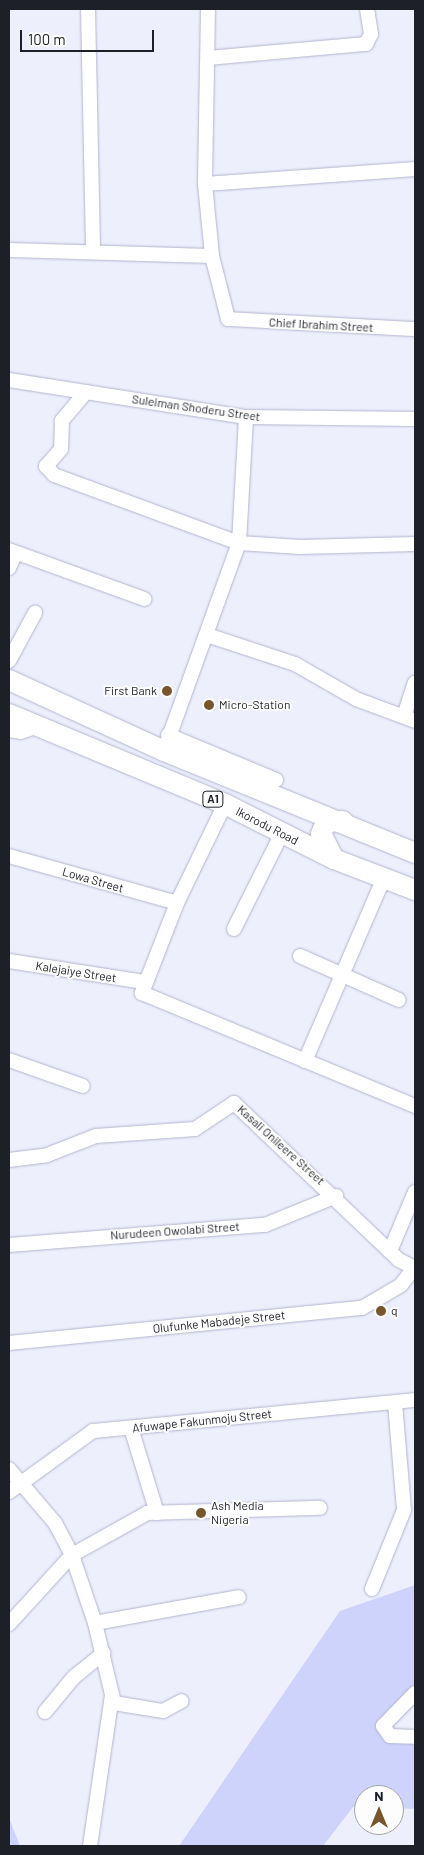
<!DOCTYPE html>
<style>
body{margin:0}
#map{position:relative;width:424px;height:1855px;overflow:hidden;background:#edeffd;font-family:Barlow,sans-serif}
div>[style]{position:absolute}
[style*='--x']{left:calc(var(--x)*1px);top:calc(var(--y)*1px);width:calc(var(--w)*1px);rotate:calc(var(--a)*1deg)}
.green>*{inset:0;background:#ced3fc}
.roads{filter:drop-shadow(0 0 1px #b2b5cc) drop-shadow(0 0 1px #b2b5cc)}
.minor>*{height:14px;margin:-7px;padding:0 7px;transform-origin:7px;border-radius:7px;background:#fff}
.highway>*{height:20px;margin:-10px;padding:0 10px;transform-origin:10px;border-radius:10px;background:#fff}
.dots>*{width:14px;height:14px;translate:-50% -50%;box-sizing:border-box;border:2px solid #fdfdfd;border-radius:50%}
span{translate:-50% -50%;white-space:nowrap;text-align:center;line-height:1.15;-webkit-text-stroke:4px #fdfdfd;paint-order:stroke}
.shield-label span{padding:1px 4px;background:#fdfdfd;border:1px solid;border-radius:4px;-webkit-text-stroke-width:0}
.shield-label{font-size:11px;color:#1e2028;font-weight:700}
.street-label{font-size:12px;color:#1e2028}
.poi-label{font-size:12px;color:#1e2028}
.right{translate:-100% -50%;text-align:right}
.left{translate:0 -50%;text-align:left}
.frame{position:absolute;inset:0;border:10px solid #1e2028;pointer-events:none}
.north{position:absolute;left:354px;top:1785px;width:50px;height:50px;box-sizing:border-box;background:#fdfdfd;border:1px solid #a4a5a8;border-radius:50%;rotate:0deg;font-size:14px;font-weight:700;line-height:20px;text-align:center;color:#1e2028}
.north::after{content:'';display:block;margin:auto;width:18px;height:22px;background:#77552d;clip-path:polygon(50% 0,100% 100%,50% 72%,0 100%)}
.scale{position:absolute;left:20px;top:30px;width:134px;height:22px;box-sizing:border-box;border:2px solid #1e2028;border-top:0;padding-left:6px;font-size:15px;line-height:18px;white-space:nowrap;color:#1e2028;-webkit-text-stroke:4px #fdfdfd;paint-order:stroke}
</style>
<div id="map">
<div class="green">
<i style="clip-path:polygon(415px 1585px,415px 1704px,391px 1729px,415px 1737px,415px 1809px,394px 1808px,394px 1795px,364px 1795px,364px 1807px,353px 1807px,323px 1846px,179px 1846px,340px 1611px)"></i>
<i style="clip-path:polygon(9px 1818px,20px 1846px,9px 1846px)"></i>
</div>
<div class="roads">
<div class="minor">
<i style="--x:88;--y:9;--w:242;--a:88.8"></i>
<i style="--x:208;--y:9;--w:175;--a:91"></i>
<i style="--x:205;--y:184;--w:72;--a:84.4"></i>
<i style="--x:212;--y:256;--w:65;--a:75.7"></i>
<i style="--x:228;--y:319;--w:187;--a:3.1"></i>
<i style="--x:208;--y:58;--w:159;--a:-5.1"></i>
<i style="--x:366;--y:44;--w:11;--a:-63"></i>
<i style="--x:371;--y:34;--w:25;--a:-99"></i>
<i style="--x:205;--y:184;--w:211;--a:-4.1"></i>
<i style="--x:9;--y:250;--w:203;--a:1.7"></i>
<i style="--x:9;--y:380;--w:240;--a:8.9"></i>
<i style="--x:246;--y:417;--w:169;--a:0.7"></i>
<i style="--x:86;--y:392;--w:38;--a:130"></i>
<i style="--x:62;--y:421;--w:28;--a:92"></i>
<i style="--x:61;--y:449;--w:23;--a:131"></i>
<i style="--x:46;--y:466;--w:12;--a:48"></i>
<i style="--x:54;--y:475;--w:197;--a:20.2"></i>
<i style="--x:239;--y:543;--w:61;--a:3.8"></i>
<i style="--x:300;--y:547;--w:115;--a:-1.5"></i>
<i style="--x:9;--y:550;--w:144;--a:19.9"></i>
<i style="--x:9;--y:568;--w:15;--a:-67"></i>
<i style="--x:207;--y:635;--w:93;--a:18.2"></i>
<i style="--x:295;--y:664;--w:70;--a:29.8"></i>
<i style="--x:356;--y:699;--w:63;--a:20.4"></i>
<i style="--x:9;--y:661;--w:55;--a:-61.6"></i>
<i style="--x:404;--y:716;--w:35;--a:-72"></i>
<i style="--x:9;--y:730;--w:12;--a:9"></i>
<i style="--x:21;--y:732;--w:21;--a:-19"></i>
<i style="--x:168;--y:735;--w:117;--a:22.6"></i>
<i style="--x:164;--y:751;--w:221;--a:-70.2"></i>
<i style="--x:239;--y:543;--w:126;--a:-86.8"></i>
<i style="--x:225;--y:804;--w:110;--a:115.9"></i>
<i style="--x:177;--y:903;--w:97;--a:111.3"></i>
<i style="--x:142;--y:993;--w:295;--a:22.5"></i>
<i style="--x:9;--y:856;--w:174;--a:15.6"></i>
<i style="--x:234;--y:929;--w:107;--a:-63.4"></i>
<i style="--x:300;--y:956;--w:108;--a:24"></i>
<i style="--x:9;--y:961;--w:137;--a:8.8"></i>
<i style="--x:9;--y:1060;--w:78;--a:19.4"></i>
<i style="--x:305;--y:1061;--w:199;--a:-66.7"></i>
<i style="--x:9;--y:1160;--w:38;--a:-7"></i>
<i style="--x:47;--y:1155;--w:53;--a:-21.2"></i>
<i style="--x:96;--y:1136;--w:99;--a:-4"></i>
<i style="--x:195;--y:1129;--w:47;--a:-33.7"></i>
<i style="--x:234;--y:1103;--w:228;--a:43.6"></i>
<i style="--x:399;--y:1260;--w:18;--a:27"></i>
<i style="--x:9;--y:1245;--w:257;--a:-4.5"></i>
<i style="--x:265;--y:1225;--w:77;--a:-22.2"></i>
<i style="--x:390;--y:1251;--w:64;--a:-67"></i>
<i style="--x:9;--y:1343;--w:355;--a:-5.7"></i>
<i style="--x:362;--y:1308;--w:45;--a:-30.5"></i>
<i style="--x:401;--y:1285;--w:21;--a:-53"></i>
<i style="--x:131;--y:1428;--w:89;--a:73"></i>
<i style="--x:9;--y:1469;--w:71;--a:49.6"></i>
<i style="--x:55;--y:1523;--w:36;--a:62"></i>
<i style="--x:72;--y:1555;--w:72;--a:71.3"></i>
<i style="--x:95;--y:1623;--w:82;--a:76.6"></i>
<i style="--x:114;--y:1703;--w:50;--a:9.3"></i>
<i style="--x:163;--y:1711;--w:21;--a:-28"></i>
<i style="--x:9;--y:1492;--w:104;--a:-36"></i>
<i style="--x:93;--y:1431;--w:323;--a:-5.5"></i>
<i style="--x:372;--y:1589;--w:85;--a:-67.9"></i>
<i style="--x:404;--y:1510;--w:107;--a:-94.8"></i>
<i style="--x:95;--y:1623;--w:146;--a:-10.2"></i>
<i style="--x:9;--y:1624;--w:93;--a:-47.6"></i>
<i style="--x:72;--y:1555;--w:86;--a:-29.2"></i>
<i style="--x:147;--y:1513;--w:173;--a:-1.7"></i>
<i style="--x:415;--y:1693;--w:46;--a:134.1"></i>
<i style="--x:383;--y:1726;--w:12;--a:55"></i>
<i style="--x:390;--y:1736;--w:25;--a:2"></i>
<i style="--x:45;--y:1712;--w:45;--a:-50.4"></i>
<i style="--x:74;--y:1677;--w:38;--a:-39"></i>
<i style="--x:90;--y:1846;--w:152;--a:-81.7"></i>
</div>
<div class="highway">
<i style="--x:9;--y:680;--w:170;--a:24.6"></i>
<i style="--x:164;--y:751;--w:271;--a:22.1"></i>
<i style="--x:9;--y:714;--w:234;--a:22.6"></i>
<i style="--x:225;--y:804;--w:122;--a:26.8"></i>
<i style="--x:334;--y:859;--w:87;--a:20.9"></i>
<i style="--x:334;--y:859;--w:28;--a:-117"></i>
<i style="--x:321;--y:834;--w:13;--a:-67"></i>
<i style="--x:326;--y:822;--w:17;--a:-3"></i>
</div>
</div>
<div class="dots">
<i style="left:167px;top:691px;background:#77552d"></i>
<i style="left:209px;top:705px;background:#77552d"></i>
<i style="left:381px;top:1311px;background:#77552d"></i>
<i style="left:201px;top:1513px;background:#77552d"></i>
</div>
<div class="shield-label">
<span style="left:213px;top:799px">A1</span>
</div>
<div class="street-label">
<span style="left:321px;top:325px;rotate:3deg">Chief Ibrahim Street</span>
<span style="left:196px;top:408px;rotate:8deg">Suleiman Shoderu Street</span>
<span style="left:267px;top:826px;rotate:27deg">Ikorodu Road</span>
<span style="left:93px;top:880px;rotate:16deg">Lowa Street</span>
<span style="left:76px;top:972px;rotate:9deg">Kalejaiye Street</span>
<span style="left:281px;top:1145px;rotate:42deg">Kasali Onileere Street</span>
<span style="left:175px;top:1231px;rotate:-4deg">Nurudeen Owolabi Street</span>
<span style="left:219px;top:1322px;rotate:-6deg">Olufunke Mabadeje Street</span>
<span style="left:202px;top:1421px;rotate:-6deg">Afuwape Fakunmoju Street</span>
</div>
<div class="poi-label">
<span class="right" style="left:157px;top:691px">First Bank</span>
<span class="left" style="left:219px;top:705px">Micro-Station</span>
<span class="left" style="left:391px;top:1311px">q</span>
<span class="left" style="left:211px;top:1513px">Ash Media<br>Nigeria</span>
</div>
<div class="frame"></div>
<div class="north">N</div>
<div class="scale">100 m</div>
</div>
